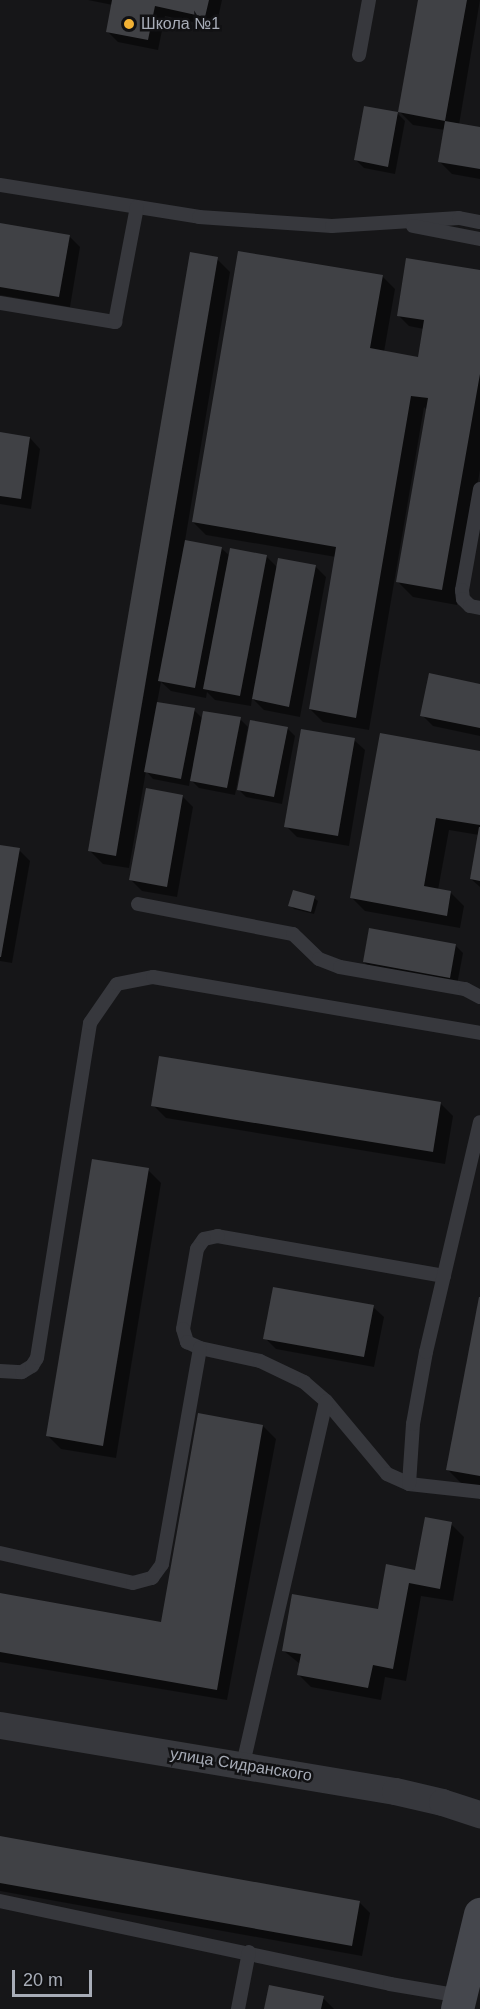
<!DOCTYPE html>
<meta charset="utf-8">
<style>
body{margin:0}
#map{position:relative;width:480px;height:2009px;overflow:hidden;background:#161618;font-family:Helvetica,sans-serif}
div>[style]{position:absolute}
[style*='--x']{left:calc(var(--x)*1px);top:calc(var(--y)*1px);width:calc(var(--w)*1px);rotate:calc(var(--a)*1deg)}
.shadow>*{inset:0;background:#0007}
.building>*{inset:0;background:#404145}
.lane>*{height:14px;margin:-7px;padding:0 7px;transform-origin:7px;border-radius:7px;background:#37383d}
.street>*{height:27px;margin:-13.5px;padding:0 13.5px;transform-origin:13.5px;border-radius:13.5px;background:#37383d}
.secondary>*{height:33px;margin:-16.5px;padding:0 16.5px;transform-origin:16.5px;border-radius:16.5px;background:#45474d}
.dots>*{width:16px;height:16px;translate:-50% -50%;box-sizing:border-box;border:3px solid #111113;border-radius:50%}
span{translate:-50% -50%;white-space:nowrap;text-align:center;line-height:1.15;-webkit-text-stroke:5px #111113;paint-order:stroke}
.poi-label{font-size:16px;color:#a8adb8}
.left{translate:0 -50%;text-align:left}
.street-label{font-size:16px;color:#a8adb8}
.scale{position:absolute;left:12px;top:1970px;width:80px;height:27px;box-sizing:border-box;border:3px solid #a8adb8;border-top:0;padding-left:8px;font-size:18px;line-height:21px;white-space:nowrap;color:#a8adb8;-webkit-text-stroke:4px #111113;paint-order:stroke}
</style>
<div id="map">
<div class="shadow">
<i style="clip-path:polygon(88px 0,222px 0,216px 27px,165px 16px,158px 50px,118px 42px,107px 31px,113px 5px)"></i>
<i style="clip-path:polygon(420px 0,480px 0,459px 125px,480px 129px,480px 179px,452px 174px,439px 161px,445px 130px,413px 125px,400px 112px)"></i>
<i style="clip-path:polygon(397px 113px,405px 121px,395px 174px,364px 168px,356px 160px)"></i>
<i style="clip-path:polygon(0 225px,69px 236px,80px 247px,70px 307px,0 295px)"></i>
<i style="clip-path:polygon(217px 259px,230px 272px,185px 541px,221px 548px,230px 556px,266px 556px,278px 568px,315px 566px,326px 577px,300px 717px,264px 710px,252px 698px,251px 706px,215px 700px,207px 692px,206px 698px,171px 691px,161px 682px,157px 703px,194px 710px,203px 719px,240px 719px,248px 727px,235px 795px,199px 788px,190px 779px,189px 786px,153px 779px,146px 771px,129px 868px,103px 864px,90px 851px)"></i>
<i style="clip-path:polygon(480px 272px,480px 470px,457px 605px,413px 597px,398px 582px,427px 410px,424px 407px,369px 730px,323px 722px,310px 709px,336px 557px,206px 535px,193px 522px,382px 276px,395px 289px,384px 352px,419px 358px,424px 329px,409px 326px,398px 315px)"></i>
<i style="clip-path:polygon(0 434px,30px 438px,40px 449px,31px 509px,0 504px)"></i>
<i style="clip-path:polygon(480px 685px,480px 736px,433px 726px,422px 715px)"></i>
<i style="clip-path:polygon(287px 728px,295px 736px,282px 804px,246px 797px,239px 790px)"></i>
<i style="clip-path:polygon(354px 740px,365px 750px,349px 846px,297px 837px,286px 826px)"></i>
<i style="clip-path:polygon(480px 752px,480px 887px,471px 879px,479px 835px,449px 830px,438px 890px,451px 893px,464px 906px,460px 928px,365px 911px,352px 898px)"></i>
<i style="clip-path:polygon(182px 796px,193px 807px,177px 897px,142px 891px,131px 880px)"></i>
<i style="clip-path:polygon(0 847px,19px 850px,30px 861px,12px 963px,0 961px)"></i>
<i style="clip-path:polygon(314px 898px,318px 901px,314px 914px,294px 909px,290px 905px)"></i>
<i style="clip-path:polygon(455px 945px,463px 953px,457px 985px,372px 970px,364px 962px)"></i>
<i style="clip-path:polygon(440px 1103px,453px 1116px,445px 1164px,166px 1118px,153px 1105px)"></i>
<i style="clip-path:polygon(148px 1170px,161px 1183px,116px 1458px,61px 1449px,48px 1436px)"></i>
<i style="clip-path:polygon(480px 1299px,480px 1486px,461px 1483px,448px 1470px)"></i>
<i style="clip-path:polygon(373px 1307px,384px 1317px,374px 1367px,276px 1349px,265px 1338px)"></i>
<i style="clip-path:polygon(263px 1426px,276px 1439px,227px 1700px,0 1662px,0 1595px,162px 1623px)"></i>
<i style="clip-path:polygon(451px 1524px,464px 1537px,453px 1601px,421px 1596px,406px 1681px,385px 1677px,381px 1700px,311px 1687px,298px 1674px,300px 1664px,284px 1651px,379px 1611px,416px 1572px)"></i>
<i style="clip-path:polygon(0 1838px,359px 1902px,370px 1913px,362px 1956px,0 1891px)"></i>
<i style="clip-path:polygon(323px 1998px,334px 2009px,265px 2009px)"></i>
</div>
<div class="building">
<i style="clip-path:polygon(112px 0,209px 0,205px 17px,155px 6px,148px 40px,106px 32px)"></i>
<i style="clip-path:polygon(418px 0,467px 0,445px 121px,398px 112px)"></i>
<i style="clip-path:polygon(364px 106px,398px 112px,388px 167px,354px 160px)"></i>
<i style="clip-path:polygon(445px 121px,480px 127px,480px 169px,438px 162px)"></i>
<i style="clip-path:polygon(0 223px,70px 235px,59px 297px,0 287px)"></i>
<i style="clip-path:polygon(238px 251px,383px 275px,370px 348px,418px 357px,424px 320px,397px 316px,406px 258px,480px 270px,480px 374px,442px 590px,396px 582px,428px 398px,411px 396px,356px 718px,309px 709px,336px 547px,192px 522px)"></i>
<i style="clip-path:polygon(190px 252px,218px 257px,116px 856px,88px 851px)"></i>
<i style="clip-path:polygon(0 432px,30px 437px,21px 499px,0 496px)"></i>
<i style="clip-path:polygon(185px 540px,222px 547px,195px 688px,158px 681px)"></i>
<i style="clip-path:polygon(230px 548px,267px 555px,240px 696px,203px 689px)"></i>
<i style="clip-path:polygon(278px 558px,316px 565px,289px 707px,252px 699px)"></i>
<i style="clip-path:polygon(429px 673px,480px 684px,480px 728px,420px 716px)"></i>
<i style="clip-path:polygon(157px 702px,195px 708px,181px 779px,144px 772px)"></i>
<i style="clip-path:polygon(203px 711px,241px 717px,227px 788px,190px 781px)"></i>
<i style="clip-path:polygon(250px 720px,288px 727px,274px 797px,237px 790px)"></i>
<i style="clip-path:polygon(301px 729px,355px 738px,338px 836px,284px 827px)"></i>
<i style="clip-path:polygon(380px 733px,480px 751px,480px 825px,436px 818px,424px 886px,451px 891px,447px 916px,350px 898px)"></i>
<i style="clip-path:polygon(146px 788px,183px 795px,167px 887px,129px 880px)"></i>
<i style="clip-path:polygon(479px 827px,480px 827px,480px 881px,470px 879px)"></i>
<i style="clip-path:polygon(0 845px,20px 848px,1px 957px,0 957px)"></i>
<i style="clip-path:polygon(293px 890px,315px 896px,311px 912px,288px 906px)"></i>
<i style="clip-path:polygon(369px 928px,456px 944px,450px 978px,363px 962px)"></i>
<i style="clip-path:polygon(159px 1056px,441px 1102px,433px 1152px,151px 1106px)"></i>
<i style="clip-path:polygon(92px 1159px,149px 1168px,103px 1446px,46px 1436px)"></i>
<i style="clip-path:polygon(273px 1287px,374px 1305px,364px 1357px,263px 1339px)"></i>
<i style="clip-path:polygon(479px 1297px,480px 1297px,480px 1476px,446px 1470px)"></i>
<i style="clip-path:polygon(198px 1413px,263px 1425px,217px 1690px,0 1652px,0 1593px,161px 1622px)"></i>
<i style="clip-path:polygon(425px 1517px,452px 1522px,440px 1589px,409px 1583px,393px 1669px,373px 1665px,368px 1688px,297px 1675px,301px 1654px,282px 1651px,292px 1594px,378px 1609px,386px 1564px,415px 1570px)"></i>
<i style="clip-path:polygon(0 1836px,360px 1901px,352px 1946px,0 1883px)"></i>
<i style="clip-path:polygon(269px 1985px,324px 1996px,321px 2009px,264px 2009px)"></i>
</div>
<div class="lane">
<i style="--x:359;--y:55;--w:56;--a:-79.7"></i>
<i style="--x:0;--y:185;--w:202;--a:9.1"></i>
<i style="--x:199;--y:217;--w:133;--a:3.9"></i>
<i style="--x:332;--y:226;--w:127;--a:-3.6"></i>
<i style="--x:459;--y:218;--w:21;--a:11"></i>
<i style="--x:413;--y:226;--w:68;--a:11"></i>
<i style="--x:0;--y:303;--w:117;--a:9.4"></i>
<i style="--x:115;--y:322;--w:117;--a:-79.2"></i>
<i style="--x:480;--y:489;--w:103;--a:100.1"></i>
<i style="--x:462;--y:590;--w:9;--a:84"></i>
<i style="--x:463;--y:599;--w:10;--a:45"></i>
<i style="--x:470;--y:606;--w:10;--a:11"></i>
<i style="--x:138;--y:904;--w:158;--a:11"></i>
<i style="--x:293;--y:934;--w:36;--a:44"></i>
<i style="--x:319;--y:959;--w:22;--a:21"></i>
<i style="--x:340;--y:967;--w:127;--a:10"></i>
<i style="--x:465;--y:989;--w:17;--a:28"></i>
<i style="--x:444;--y:1276;--w:230;--a:-170"></i>
<i style="--x:218;--y:1236;--w:14;--a:168"></i>
<i style="--x:204;--y:1239;--w:12;--a:125"></i>
<i style="--x:197;--y:1249;--w:81;--a:99.9"></i>
<i style="--x:183;--y:1329;--w:14;--a:73"></i>
<i style="--x:187;--y:1342;--w:14;--a:25"></i>
<i style="--x:200;--y:1348;--w:61;--a:12.2"></i>
<i style="--x:260;--y:1361;--w:49;--a:25.5"></i>
<i style="--x:304;--y:1382;--w:29;--a:41"></i>
<i style="--x:326;--y:1401;--w:95;--a:50.1"></i>
<i style="--x:387;--y:1474;--w:24;--a:24"></i>
<i style="--x:409;--y:1484;--w:71;--a:6.4"></i>
<i style="--x:0;--y:1371;--w:22;--a:3"></i>
<i style="--x:22;--y:1372;--w:12;--a:-31"></i>
<i style="--x:32;--y:1366;--w:9;--a:-58"></i>
<i style="--x:37;--y:1358;--w:339;--a:-81"></i>
<i style="--x:90;--y:1023;--w:47;--a:-55.3"></i>
<i style="--x:117;--y:984;--w:37;--a:-11"></i>
<i style="--x:153;--y:977;--w:332;--a:9.7"></i>
<i style="--x:409;--y:1484;--w:60;--a:-86.2"></i>
<i style="--x:413;--y:1424;--w:73;--a:-79.8"></i>
<i style="--x:426;--y:1352;--w:236;--a:-76.8"></i>
<i style="--x:0;--y:1553;--w:136;--a:12.7"></i>
<i style="--x:133;--y:1583;--w:20;--a:-15"></i>
<i style="--x:152;--y:1578;--w:17;--a:-54"></i>
<i style="--x:162;--y:1564;--w:219;--a:-80"></i>
<i style="--x:243;--y:1764;--w:372;--a:-77.1"></i>
<i style="--x:0;--y:1901;--w:399;--a:12"></i>
<i style="--x:390;--y:1984;--w:71;--a:9.7"></i>
<i style="--x:238;--y:2009;--w:58;--a:-79.1"></i>
</div>
<div class="street">
<i style="--x:0;--y:1725;--w:400;--a:9.5"></i>
<i style="--x:395;--y:1791;--w:48;--a:13.2"></i>
<i style="--x:442;--y:1802;--w:40;--a:18"></i>
</div>
<div class="secondary">
<i style="--x:457;--y:2009;--w:98;--a:-76.4"></i>
</div>
<div class="dots">
<i style="left:129px;top:24px;background:#f2b134"></i>
</div>
<div class="poi-label">
<span class="left" style="left:141px;top:24px">Школа №1</span>
</div>
<div class="street-label">
<span style="left:241px;top:1765px;rotate:9deg">улица Сидранского</span>
</div>
<div class="scale">20 m</div>
</div>
